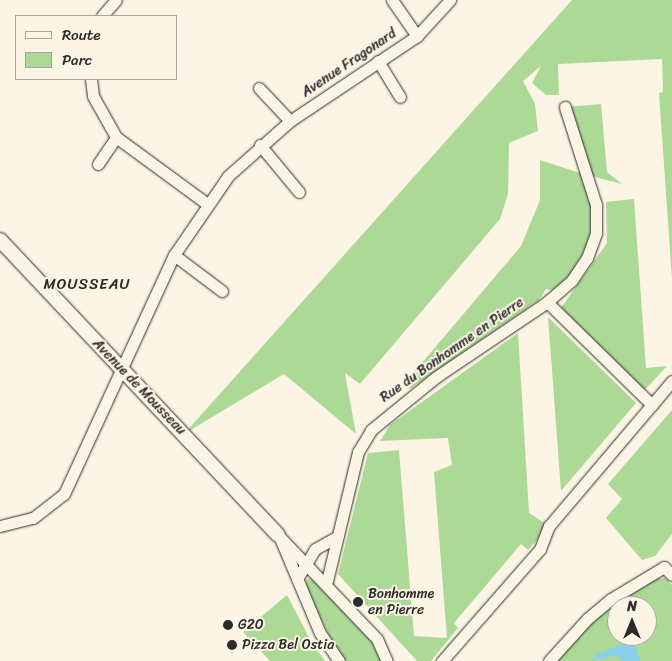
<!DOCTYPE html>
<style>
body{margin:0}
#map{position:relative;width:672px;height:661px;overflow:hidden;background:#fcf5e5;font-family:Sriracha,sans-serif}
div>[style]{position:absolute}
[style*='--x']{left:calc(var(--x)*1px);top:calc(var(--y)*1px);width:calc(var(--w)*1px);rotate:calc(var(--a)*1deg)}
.green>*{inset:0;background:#add997}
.water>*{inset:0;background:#88d1e9}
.roads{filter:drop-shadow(0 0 1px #2b2b2b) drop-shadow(0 0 1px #2b2b2b)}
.minor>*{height:11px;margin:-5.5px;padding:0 5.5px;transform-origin:5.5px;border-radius:5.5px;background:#fcf5e5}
.tertiary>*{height:14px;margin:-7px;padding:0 7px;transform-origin:7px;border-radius:7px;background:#fcf5e5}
.dots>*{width:14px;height:14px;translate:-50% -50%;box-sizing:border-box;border:2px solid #fcf5e5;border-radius:50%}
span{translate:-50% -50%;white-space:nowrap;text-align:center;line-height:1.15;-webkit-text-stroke:4px #fcf5e5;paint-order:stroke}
.street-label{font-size:14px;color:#2b2b2b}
.poi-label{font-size:14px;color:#2b2b2b}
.left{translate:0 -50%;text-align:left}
.neighbourhood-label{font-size:15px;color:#2b2b2b;letter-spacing:1px}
.legend{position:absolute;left:15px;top:15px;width:162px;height:65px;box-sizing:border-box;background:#fcf5e5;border:1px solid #a8a49b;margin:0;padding:6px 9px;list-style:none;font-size:15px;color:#2b2b2b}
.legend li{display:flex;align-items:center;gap:10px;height:25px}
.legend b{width:25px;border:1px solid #a8a49b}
.north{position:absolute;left:607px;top:596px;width:50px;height:50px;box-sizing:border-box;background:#fcf5e5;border:1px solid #a8a49b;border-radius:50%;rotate:0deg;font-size:14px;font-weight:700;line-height:20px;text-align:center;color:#2b2b2b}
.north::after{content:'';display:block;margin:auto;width:18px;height:22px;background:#2b2b2b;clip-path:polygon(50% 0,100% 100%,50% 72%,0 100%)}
</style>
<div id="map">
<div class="green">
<i style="clip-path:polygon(572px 0,672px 0,672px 279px,659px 93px,663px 92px,662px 59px,558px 64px,559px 95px,546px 95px,532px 83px,541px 66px,523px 81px,535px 104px,538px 131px,509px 143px,508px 194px,500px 219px,360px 384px,345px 373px,356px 434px,284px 374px,184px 434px)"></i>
<i style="clip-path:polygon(601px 104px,607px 172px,622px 184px,587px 175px,596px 233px,560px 291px,546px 289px,539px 300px,410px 389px,404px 384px,521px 246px,540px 200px,540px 160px,586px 175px,565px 107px)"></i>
<i style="clip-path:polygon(634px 199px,646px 368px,667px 366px,641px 394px,558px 312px,607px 243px,606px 202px)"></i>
<i style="clip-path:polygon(548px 317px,636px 403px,561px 491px)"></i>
<i style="clip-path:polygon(518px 333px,529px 513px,549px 526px,528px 550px,521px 544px,454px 623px,458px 628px,431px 661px,417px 661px,338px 574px,368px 453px,399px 450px,414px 636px,447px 638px,434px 472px,452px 465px,448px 438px,380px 441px,390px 425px)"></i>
<i style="clip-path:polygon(672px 410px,672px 534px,655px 556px,642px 560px,606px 518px,622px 499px,608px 484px)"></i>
<i style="clip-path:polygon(312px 577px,375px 645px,383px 661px,342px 661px,306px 589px,306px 580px)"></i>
<i style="clip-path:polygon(evenodd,665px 578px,672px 585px,672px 661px,550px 661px,587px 619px,644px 580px,665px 578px,617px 606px,647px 606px,647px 636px,617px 636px,617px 606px)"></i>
<i style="clip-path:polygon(287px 595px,312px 643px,325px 661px,270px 661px,243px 632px)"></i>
</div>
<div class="water">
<i style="clip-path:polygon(628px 641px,634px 643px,640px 661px,623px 661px,616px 655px,591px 661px,597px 654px)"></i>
</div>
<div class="roads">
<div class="minor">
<i style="--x:392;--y:0;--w:44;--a:55.2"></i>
<i style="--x:102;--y:16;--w:21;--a:-49"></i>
<i style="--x:378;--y:61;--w:42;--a:58.6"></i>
<i style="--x:91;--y:79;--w:17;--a:83"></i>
<i style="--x:93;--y:96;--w:47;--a:60.7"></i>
<i style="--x:116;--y:137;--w:112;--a:36.3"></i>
<i style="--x:259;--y:88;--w:45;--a:46.8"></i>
<i style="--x:260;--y:145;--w:61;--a:50.3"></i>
<i style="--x:98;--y:164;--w:32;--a:-56"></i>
<i style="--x:174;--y:255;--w:60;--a:36.9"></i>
<i style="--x:547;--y:302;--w:147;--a:44.4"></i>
<i style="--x:0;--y:526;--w:34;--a:-14"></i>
<i style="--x:33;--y:518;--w:39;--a:-38"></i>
<i style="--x:64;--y:494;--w:263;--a:-65.3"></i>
<i style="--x:174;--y:255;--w:96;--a:-55.6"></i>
<i style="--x:228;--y:176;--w:83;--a:-41.6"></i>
<i style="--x:290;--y:121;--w:153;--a:-33.8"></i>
<i style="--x:417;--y:36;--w:49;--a:-47.5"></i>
<i style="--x:278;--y:535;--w:144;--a:46.4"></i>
<i style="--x:377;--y:639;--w:24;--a:66"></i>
<i style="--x:280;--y:538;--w:103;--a:67.2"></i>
<i style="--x:320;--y:633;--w:34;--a:56"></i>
<i style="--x:297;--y:579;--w:35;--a:-59"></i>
<i style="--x:315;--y:549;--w:26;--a:-29"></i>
<i style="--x:327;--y:581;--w:133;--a:-76.5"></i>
<i style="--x:358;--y:452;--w:26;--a:-59"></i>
<i style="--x:371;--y:430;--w:84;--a:-39.2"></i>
<i style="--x:436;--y:377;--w:134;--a:-34"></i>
<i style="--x:547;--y:302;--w:33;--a:-41"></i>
<i style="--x:572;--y:280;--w:27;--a:-56"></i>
<i style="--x:587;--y:258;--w:27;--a:-70"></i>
<i style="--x:596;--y:233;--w:28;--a:-90"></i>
<i style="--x:596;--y:205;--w:103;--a:-107.6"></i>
<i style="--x:442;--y:661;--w:149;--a:-48.8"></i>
<i style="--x:540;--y:549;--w:25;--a:-69"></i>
<i style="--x:549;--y:526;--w:190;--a:-49.7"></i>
<i style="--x:549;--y:661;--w:57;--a:-47.9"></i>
<i style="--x:587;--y:619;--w:31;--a:-40"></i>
<i style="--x:611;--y:599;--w:62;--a:-31.1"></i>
<i style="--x:664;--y:567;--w:11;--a:45"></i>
</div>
<div class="tertiary">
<i style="--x:0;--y:240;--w:405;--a:46.7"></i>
</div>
</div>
<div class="dots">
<i style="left:358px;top:602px;background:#2b2b2b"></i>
<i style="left:228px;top:625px;background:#2b2b2b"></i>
<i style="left:232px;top:645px;background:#2b2b2b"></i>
</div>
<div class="street-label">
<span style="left:349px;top:63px;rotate:-34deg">Avenue Fragonard</span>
<span style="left:452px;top:350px;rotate:-35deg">Rue du Bonhomme en Pierre</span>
<span style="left:139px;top:387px;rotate:46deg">Avenue de Mousseau</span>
</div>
<div class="poi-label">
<span class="left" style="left:368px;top:602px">Bonhomme<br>en Pierre</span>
<span class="left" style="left:238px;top:625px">G20</span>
<span class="left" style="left:242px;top:645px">Pizza Bel Ostia</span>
</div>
<div class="neighbourhood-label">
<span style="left:87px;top:285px">MOUSSEAU</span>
</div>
<ul class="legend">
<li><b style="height:6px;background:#fcf5e5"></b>Route</li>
<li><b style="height:14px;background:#add997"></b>Parc</li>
</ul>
<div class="north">N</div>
</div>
